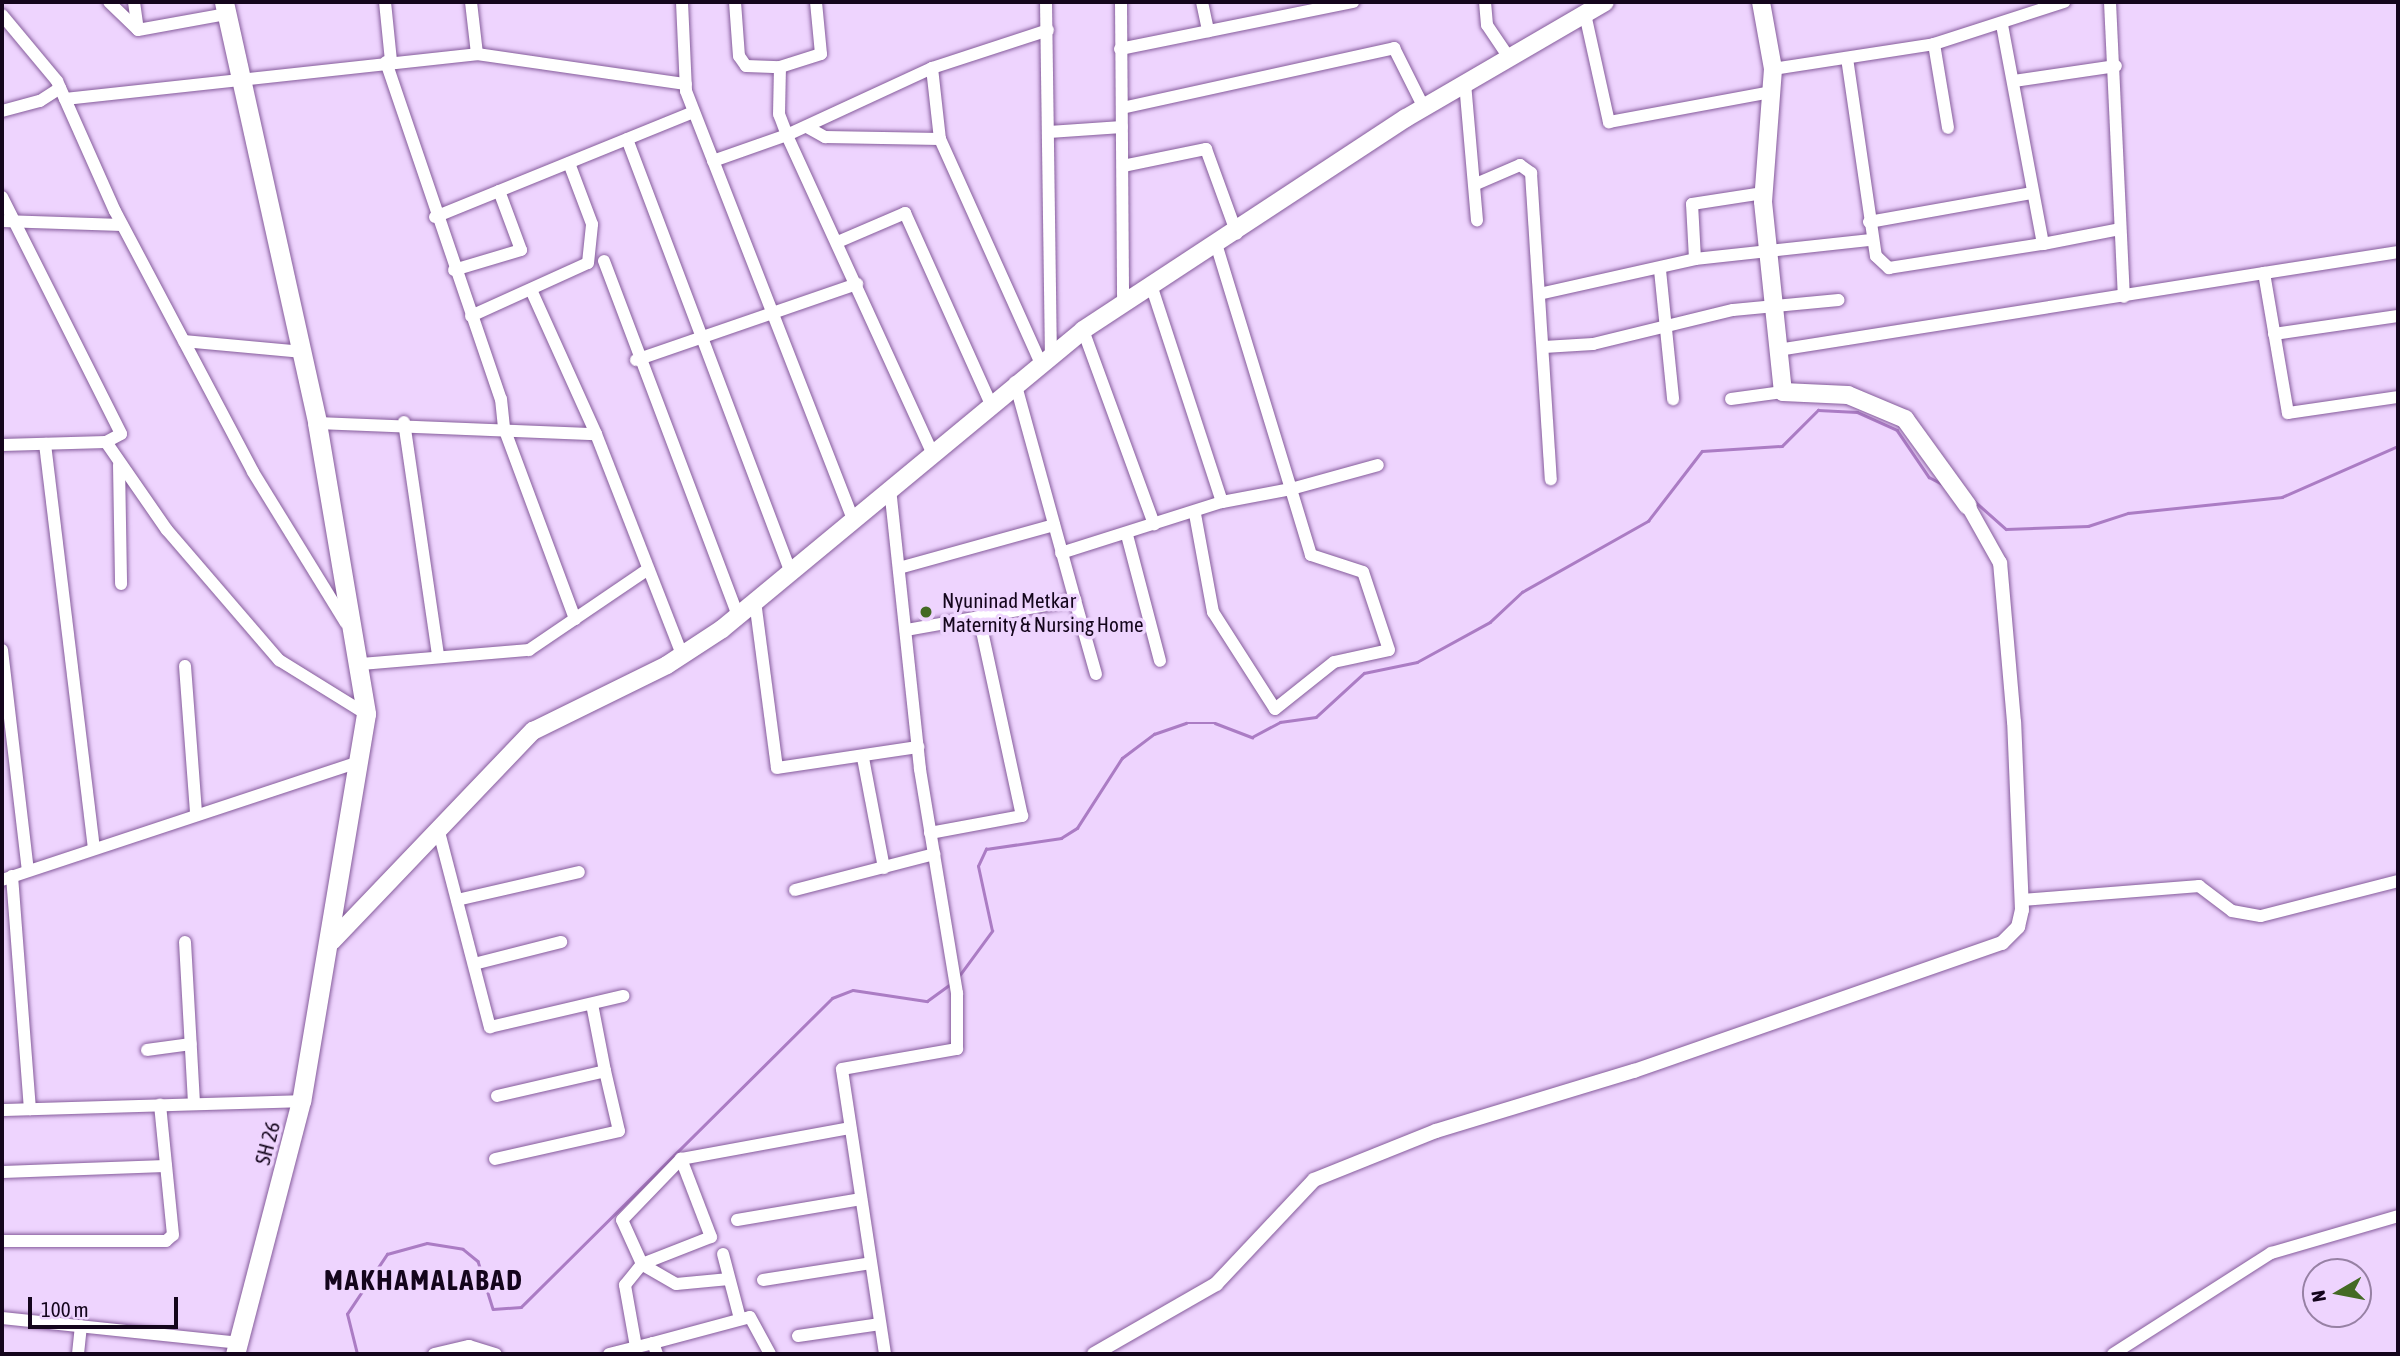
<!DOCTYPE html>
<style>
body{margin:0}
#map{position:relative;width:2400px;height:1356px;overflow:hidden;background:#eed4fe;font-family:"Asap Condensed",sans-serif}
div>[style]{position:absolute}
[style*='--x']{left:calc(var(--x)*1px);top:calc(var(--y)*1px);width:calc(var(--w)*1px);rotate:calc(var(--a)*1deg)}
.stream>*{height:2.5px;margin:-1.25px;padding:0 1.25px;transform-origin:1.25px;border-radius:1.25px;background:#ab7cc4}
.roads{filter:drop-shadow(0 0 2px #855c9b) drop-shadow(0 0 2px #855c9b)}
.minor>*{height:12px;margin:-6px;padding:0 6px;transform-origin:6px;border-radius:6px;background:#fff}
.tertiary>*{height:14px;margin:-7px;padding:0 7px;transform-origin:7px;border-radius:7px;background:#fff}
.secondary>*{height:18px;margin:-9px;padding:0 9px;transform-origin:9px;border-radius:9px;background:#fff}
.primary>*{height:19px;margin:-9.5px;padding:0 9.5px;transform-origin:9.5px;border-radius:9.5px;background:#fff}
.dots>*{width:19px;height:19px;translate:-50% -50%;box-sizing:border-box;border:4px solid #eed4fe;border-radius:50%}
span{translate:-50% -50%;white-space:nowrap;text-align:center;line-height:1.15;-webkit-text-stroke:7px #eed4fe;paint-order:stroke}
.poi-label{font-size:21px;color:#14051c}
.left{translate:0 -50%;text-align:left}
.street-label{font-size:21px;color:#14051c}
.district-label{font-size:28px;color:#14051c;font-weight:700;letter-spacing:2px}
.frame{position:absolute;inset:0;border:4px solid #14051c;pointer-events:none}
.north{position:absolute;left:2302px;top:1258px;width:70px;height:70px;box-sizing:border-box;background:#eed4fe;border:2px solid #9781a4;border-radius:50%;rotate:260deg;font-size:19px;font-weight:700;line-height:28px;text-align:center;color:#14051c}
.north::after{content:'';display:block;margin:auto;width:24px;height:32px;background:#446a24;clip-path:polygon(50% 0,100% 100%,50% 72%,0 100%)}
.scale{position:absolute;left:28px;top:1297px;width:150px;height:32px;box-sizing:border-box;border:4px solid #14051c;border-top:0;padding-left:9px;font-size:21px;line-height:24px;white-space:nowrap;color:#14051c;-webkit-text-stroke:5px #eed4fe;paint-order:stroke}
</style>
<div id="map">
<div class="stream">
<i style="--x:1970;--y:497;--w:48;--a:41.6"></i>
<i style="--x:2006;--y:529;--w:82;--a:-2.1"></i>
<i style="--x:2088;--y:526;--w:42;--a:-18"></i>
<i style="--x:2128;--y:513;--w:155;--a:-5.9"></i>
<i style="--x:2282;--y:497;--w:127;--a:-23.7"></i>
<i style="--x:959;--y:976;--w:56;--a:-53.7"></i>
<i style="--x:992;--y:931;--w:66;--a:-102.2"></i>
<i style="--x:978;--y:866;--w:19;--a:-65"></i>
<i style="--x:986;--y:849;--w:76;--a:-8.3"></i>
<i style="--x:1061;--y:838;--w:19;--a:-32"></i>
<i style="--x:1077;--y:828;--w:83;--a:-57.3"></i>
<i style="--x:1122;--y:758;--w:40;--a:-37"></i>
<i style="--x:1154;--y:734;--w:34;--a:-19"></i>
<i style="--x:1186;--y:723;--w:29;--a:0"></i>
<i style="--x:1215;--y:723;--w:40;--a:21"></i>
<i style="--x:1252;--y:737;--w:32;--a:-28"></i>
<i style="--x:1280;--y:722;--w:36;--a:-8"></i>
<i style="--x:1316;--y:717;--w:65;--a:-42.5"></i>
<i style="--x:1364;--y:673;--w:54;--a:-11.7"></i>
<i style="--x:1417;--y:662;--w:83;--a:-28.7"></i>
<i style="--x:1490;--y:622;--w:44;--a:-43.2"></i>
<i style="--x:1522;--y:592;--w:145;--a:-29.4"></i>
<i style="--x:1648;--y:521;--w:88;--a:-52.4"></i>
<i style="--x:1702;--y:451;--w:80;--a:-3.6"></i>
<i style="--x:1782;--y:446;--w:51;--a:-45"></i>
<i style="--x:1818;--y:410;--w:39;--a:3"></i>
<i style="--x:1857;--y:412;--w:44;--a:24.2"></i>
<i style="--x:1897;--y:430;--w:57;--a:55.8"></i>
<i style="--x:1929;--y:477;--w:15;--a:28"></i>
<i style="--x:357;--y:1354;--w:41;--a:-104"></i>
<i style="--x:347;--y:1314;--w:72;--a:-56.3"></i>
<i style="--x:387;--y:1254;--w:41;--a:-15.4"></i>
<i style="--x:427;--y:1243;--w:36;--a:9"></i>
<i style="--x:463;--y:1249;--w:19;--a:39"></i>
<i style="--x:478;--y:1261;--w:50;--a:72.6"></i>
<i style="--x:493;--y:1309;--w:28;--a:-4"></i>
<i style="--x:521;--y:1307;--w:438;--a:-44.8"></i>
<i style="--x:832;--y:998;--w:22;--a:-21"></i>
<i style="--x:853;--y:990;--w:75;--a:8.5"></i>
<i style="--x:927;--y:1001;--w:31;--a:-36"></i>
</div>
<div class="roads">
<div class="minor">
<i style="--x:109;--y:2;--w:40;--a:44"></i>
<i style="--x:138;--y:30;--w:89;--a:-10.3"></i>
<i style="--x:134;--y:2;--w:28;--a:82"></i>
<i style="--x:385;--y:2;--w:59;--a:84.2"></i>
<i style="--x:471;--y:2;--w:52;--a:83.4"></i>
<i style="--x:682;--y:2;--w:89;--a:87.4"></i>
<i style="--x:686;--y:91;--w:460;--a:68.7"></i>
<i style="--x:735;--y:2;--w:54;--a:85.8"></i>
<i style="--x:739;--y:56;--w:12;--a:55"></i>
<i style="--x:746;--y:66;--w:34;--a:2"></i>
<i style="--x:780;--y:67;--w:43;--a:-17.6"></i>
<i style="--x:821;--y:54;--w:52;--a:-95.5"></i>
<i style="--x:1046;--y:2;--w:352;--a:89.2"></i>
<i style="--x:1121;--y:2;--w:302;--a:89.6"></i>
<i style="--x:1202;--y:2;--w:30;--a:78"></i>
<i style="--x:1485;--y:2;--w:23;--a:85"></i>
<i style="--x:1487;--y:25;--w:40;--a:56"></i>
<i style="--x:2110;--y:2;--w:295;--a:87.3"></i>
<i style="--x:1585;--y:14;--w:111;--a:77.5"></i>
<i style="--x:1609;--y:122;--w:165;--a:-10.5"></i>
<i style="--x:2;--y:15;--w:86;--a:50.2"></i>
<i style="--x:57;--y:81;--w:142;--a:66"></i>
<i style="--x:115;--y:211;--w:295;--a:62.1"></i>
<i style="--x:253;--y:472;--w:177;--a:58.4"></i>
<i style="--x:1934;--y:44;--w:85;--a:80.5"></i>
<i style="--x:1120;--y:49;--w:238;--a:-11.4"></i>
<i style="--x:1847;--y:58;--w:200;--a:81.7"></i>
<i style="--x:1876;--y:256;--w:18;--a:43"></i>
<i style="--x:1889;--y:268;--w:156;--a:-8.9"></i>
<i style="--x:2043;--y:244;--w:223;--a:-100.6"></i>
<i style="--x:386;--y:62;--w:356;--a:71.2"></i>
<i style="--x:501;--y:399;--w:29;--a:84"></i>
<i style="--x:504;--y:428;--w:204;--a:69.6"></i>
<i style="--x:932;--y:68;--w:71;--a:83.6"></i>
<i style="--x:940;--y:139;--w:244;--a:65.8"></i>
<i style="--x:1773;--y:69;--w:163;--a:-8.8"></i>
<i style="--x:1934;--y:44;--w:137;--a:-17.9"></i>
<i style="--x:2014;--y:81;--w:103;--a:-8.4"></i>
<i style="--x:1465;--y:83;--w:138;--a:85"></i>
<i style="--x:65;--y:99;--w:414;--a:-6.2"></i>
<i style="--x:477;--y:54;--w:211;--a:8.2"></i>
<i style="--x:1122;--y:108;--w:279;--a:-12.4"></i>
<i style="--x:1394;--y:48;--w:67;--a:63.4"></i>
<i style="--x:2;--y:111;--w:39;--a:-15"></i>
<i style="--x:40;--y:101;--w:24;--a:-33"></i>
<i style="--x:807;--y:127;--w:21;--a:29"></i>
<i style="--x:825;--y:137;--w:115;--a:1"></i>
<i style="--x:1049;--y:132;--w:73;--a:-3.9"></i>
<i style="--x:627;--y:139;--w:462;--a:69.3"></i>
<i style="--x:713;--y:161;--w:78;--a:-19.4"></i>
<i style="--x:787;--y:135;--w:22;--a:-111"></i>
<i style="--x:779;--y:114;--w:47;--a:-88.8"></i>
<i style="--x:1123;--y:166;--w:85;--a:-11.6"></i>
<i style="--x:1206;--y:149;--w:90;--a:70"></i>
<i style="--x:1476;--y:184;--w:48;--a:-23.4"></i>
<i style="--x:1520;--y:165;--w:14;--a:36"></i>
<i style="--x:1531;--y:173;--w:307;--a:86.3"></i>
<i style="--x:2;--y:197;--w:265;--a:63.3"></i>
<i style="--x:121;--y:434;--w:17;--a:152"></i>
<i style="--x:435;--y:217;--w:279;--a:-22.1"></i>
<i style="--x:2;--y:221;--w:120;--a:1.9"></i>
<i style="--x:1869;--y:222;--w:166;--a:-10.1"></i>
<i style="--x:840;--y:241;--w:71;--a:-23.3"></i>
<i style="--x:905;--y:213;--w:207;--a:65.8"></i>
<i style="--x:2043;--y:244;--w:78;--a:-11"></i>
<i style="--x:1217;--y:247;--w:253;--a:73"></i>
<i style="--x:1291;--y:489;--w:70;--a:169.3"></i>
<i style="--x:1695;--y:259;--w:55;--a:-93.1"></i>
<i style="--x:1692;--y:204;--w:72;--a:-8.8"></i>
<i style="--x:604;--y:261;--w:379;--a:69.3"></i>
<i style="--x:454;--y:270;--w:70;--a:-16.6"></i>
<i style="--x:521;--y:250;--w:63;--a:-110.4"></i>
<i style="--x:1660;--y:270;--w:130;--a:84.2"></i>
<i style="--x:2264;--y:273;--w:136;--a:-8.9"></i>
<i style="--x:532;--y:292;--w:156;--a:65.7"></i>
<i style="--x:1539;--y:294;--w:160;--a:-12.6"></i>
<i style="--x:1695;--y:259;--w:177;--a:-6.2"></i>
<i style="--x:471;--y:316;--w:128;--a:-24.4"></i>
<i style="--x:588;--y:263;--w:39;--a:-84"></i>
<i style="--x:592;--y:224;--w:65;--a:-110.7"></i>
<i style="--x:1083;--y:330;--w:207;--a:69.9"></i>
<i style="--x:2274;--y:334;--w:125;--a:-8.3"></i>
<i style="--x:184;--y:341;--w:119;--a:5.3"></i>
<i style="--x:1544;--y:347;--w:49;--a:-3.5"></i>
<i style="--x:1593;--y:344;--w:144;--a:-13.7"></i>
<i style="--x:1733;--y:310;--w:106;--a:-5.4"></i>
<i style="--x:1778;--y:350;--w:492;--a:-9"></i>
<i style="--x:2264;--y:273;--w:142;--a:80.3"></i>
<i style="--x:2288;--y:413;--w:111;--a:-8.3"></i>
<i style="--x:636;--y:360;--w:234;--a:-19"></i>
<i style="--x:1731;--y:399;--w:52;--a:-7.7"></i>
<i style="--x:404;--y:422;--w:236;--a:81.7"></i>
<i style="--x:317;--y:423;--w:279;--a:2.3"></i>
<i style="--x:596;--y:434;--w:237;--a:68.7"></i>
<i style="--x:45;--y:444;--w:405;--a:83.1"></i>
<i style="--x:2;--y:445;--w:104;--a:-1.7"></i>
<i style="--x:106;--y:442;--w:107;--a:55.3"></i>
<i style="--x:167;--y:530;--w:172;--a:49.3"></i>
<i style="--x:279;--y:660;--w:102;--a:31.8"></i>
<i style="--x:931;--y:450;--w:346;--a:-114.6"></i>
<i style="--x:787;--y:135;--w:160;--a:-24.8"></i>
<i style="--x:932;--y:68;--w:122;--a:-18.1"></i>
<i style="--x:119;--y:465;--w:119;--a:89"></i>
<i style="--x:1195;--y:514;--w:100;--a:79.6"></i>
<i style="--x:1213;--y:612;--w:115;--a:57.4"></i>
<i style="--x:1275;--y:709;--w:75;--a:-38.5"></i>
<i style="--x:1334;--y:662;--w:56;--a:-12.3"></i>
<i style="--x:1389;--y:650;--w:82;--a:-108.4"></i>
<i style="--x:1363;--y:572;--w:55;--a:-161.9"></i>
<i style="--x:1311;--y:555;--w:69;--a:-106.9"></i>
<i style="--x:1291;--y:489;--w:90;--a:-15.4"></i>
<i style="--x:1127;--y:535;--w:130;--a:75.3"></i>
<i style="--x:1061;--y:553;--w:169;--a:-17.6"></i>
<i style="--x:1222;--y:502;--w:228;--a:-108.1"></i>
<i style="--x:899;--y:568;--w:161;--a:-15.5"></i>
<i style="--x:1075;--y:600;--w:77;--a:74.2"></i>
<i style="--x:755;--y:601;--w:168;--a:82.5"></i>
<i style="--x:777;--y:768;--w:143;--a:-8.5"></i>
<i style="--x:906;--y:630;--w:172;--a:-10.1"></i>
<i style="--x:1075;--y:600;--w:226;--a:-105.4"></i>
<i style="--x:2;--y:650;--w:222;--a:83.3"></i>
<i style="--x:361;--y:664;--w:169;--a:-4.8"></i>
<i style="--x:529;--y:650;--w:144;--a:-34.2"></i>
<i style="--x:185;--y:666;--w:146;--a:85.7"></i>
<i style="--x:863;--y:758;--w:112;--a:79.2"></i>
<i style="--x:438;--y:828;--w:206;--a:75.4"></i>
<i style="--x:490;--y:1027;--w:137;--a:-13.1"></i>
<i style="--x:930;--y:833;--w:94;--a:-10.5"></i>
<i style="--x:1022;--y:816;--w:204;--a:-102.2"></i>
<i style="--x:12;--y:876;--w:234;--a:85.6"></i>
<i style="--x:2;--y:880;--w:378;--a:-18.3"></i>
<i style="--x:795;--y:890;--w:144;--a:-14.5"></i>
<i style="--x:457;--y:900;--w:125;--a:-12.9"></i>
<i style="--x:2022;--y:900;--w:178;--a:-4.5"></i>
<i style="--x:2199;--y:886;--w:41;--a:37.1"></i>
<i style="--x:2232;--y:911;--w:29;--a:10"></i>
<i style="--x:2261;--y:916;--w:141;--a:-14.3"></i>
<i style="--x:185;--y:942;--w:162;--a:86.8"></i>
<i style="--x:474;--y:964;--w:90;--a:-14.2"></i>
<i style="--x:147;--y:1050;--w:44;--a:-7.8"></i>
<i style="--x:497;--y:1096;--w:111;--a:-13"></i>
<i style="--x:605;--y:1071;--w:68;--a:-101"></i>
<i style="--x:2;--y:1110;--w:299;--a:-1.7"></i>
<i style="--x:495;--y:1159;--w:127;--a:-12.7"></i>
<i style="--x:619;--y:1131;--w:62;--a:-103.1"></i>
<i style="--x:2;--y:1172;--w:164;--a:-2.1"></i>
<i style="--x:737;--y:1220;--w:126;--a:-9.6"></i>
<i style="--x:2;--y:1241;--w:164;--a:0"></i>
<i style="--x:166;--y:1241;--w:9;--a:-41"></i>
<i style="--x:173;--y:1235;--w:131;--a:-95.7"></i>
<i style="--x:723;--y:1254;--w:67;--a:75.3"></i>
<i style="--x:729;--y:1279;--w:53;--a:174.6"></i>
<i style="--x:676;--y:1284;--w:39;--a:-150"></i>
<i style="--x:642;--y:1264;--w:48;--a:-114.4"></i>
<i style="--x:622;--y:1220;--w:85;--a:-46"></i>
<i style="--x:681;--y:1159;--w:172;--a:-10.4"></i>
<i style="--x:763;--y:1280;--w:109;--a:-8.9"></i>
<i style="--x:2;--y:1318;--w:237;--a:6"></i>
<i style="--x:798;--y:1336;--w:83;--a:-8.3"></i>
<i style="--x:653;--y:1343;--w:100;--a:-15"></i>
<i style="--x:750;--y:1317;--w:42;--a:61.6"></i>
<i style="--x:636;--y:1347;--w:63;--a:-100.1"></i>
<i style="--x:625;--y:1285;--w:27;--a:-51"></i>
<i style="--x:642;--y:1264;--w:74;--a:-21.4"></i>
<i style="--x:711;--y:1237;--w:84;--a:-111"></i>
<i style="--x:78;--y:1354;--w:28;--a:-84"></i>
<i style="--x:434;--y:1354;--w:36;--a:-13"></i>
<i style="--x:469;--y:1346;--w:28;--a:17"></i>
<i style="--x:609;--y:1354;--w:45;--a:-14"></i>
<i style="--x:653;--y:1343;--w:12;--a:70"></i>
<i style="--x:885;--y:1354;--w:288;--a:-98.6"></i>
<i style="--x:842;--y:1069;--w:117;--a:-9.9"></i>
<i style="--x:957;--y:1049;--w:56;--a:-90"></i>
<i style="--x:957;--y:993;--w:227;--a:-99.4"></i>
<i style="--x:920;--y:769;--w:281;--a:-96.1"></i>
<i style="--x:2113;--y:1354;--w:188;--a:-32.6"></i>
<i style="--x:2271;--y:1253;--w:132;--a:-16.2"></i>
</div>
<div class="tertiary">
<i style="--x:1094;--y:1354;--w:141;--a:-29.8"></i>
<i style="--x:1216;--y:1284;--w:143;--a:-46.7"></i>
<i style="--x:1314;--y:1180;--w:131;--a:-21.9"></i>
<i style="--x:1436;--y:1131;--w:207;--a:-16.9"></i>
<i style="--x:1634;--y:1071;--w:390;--a:-19.2"></i>
<i style="--x:2002;--y:943;--w:23;--a:-45"></i>
<i style="--x:2018;--y:927;--w:17;--a:-77"></i>
<i style="--x:2022;--y:910;--w:188;--a:-92.4"></i>
<i style="--x:2014;--y:722;--w:160;--a:-95"></i>
<i style="--x:2000;--y:563;--w:65;--a:-119.3"></i>
</div>
<div class="secondary">
<i style="--x:1761;--y:2;--w:68;--a:79.8"></i>
<i style="--x:1773;--y:69;--w:133;--a:94.3"></i>
<i style="--x:1763;--y:202;--w:191;--a:84"></i>
<i style="--x:1783;--y:392;--w:65;--a:2.6"></i>
<i style="--x:1848;--y:395;--w:62;--a:22.8"></i>
<i style="--x:1905;--y:419;--w:107;--a:54.1"></i>
<i style="--x:332;--y:941;--w:291;--a:-46.3"></i>
<i style="--x:533;--y:731;--w:149;--a:-26.2"></i>
<i style="--x:667;--y:665;--w:66;--a:-33.2"></i>
<i style="--x:722;--y:629;--w:469;--a:-39.6"></i>
<i style="--x:1083;--y:330;--w:386;--a:-33.3"></i>
<i style="--x:1406;--y:118;--w:230;--a:-30.2"></i>
</div>
<div class="primary">
<i style="--x:224;--y:2;--w:431;--a:77.5"></i>
<i style="--x:317;--y:423;--w:295;--a:80.4"></i>
<i style="--x:366;--y:714;--w:392;--a:99.5"></i>
<i style="--x:301;--y:1101;--w:261;--a:104.6"></i>
</div>
</div>
<div class="dots">
<i style="left:926px;top:612px;background:#446a24"></i>
</div>
<div class="poi-label">
<span class="left" style="left:942px;top:612px">Nyuninad Metkar<br>Maternity &amp; Nursing Home</span>
</div>
<div class="street-label">
<span style="left:267px;top:1143px;rotate:-75deg">SH 26</span>
</div>
<div class="district-label">
<span style="left:424px;top:1280px">MAKHAMALABAD</span>
</div>
<div class="frame"></div>
<div class="north">N</div>
<div class="scale">100 m</div>
</div>
